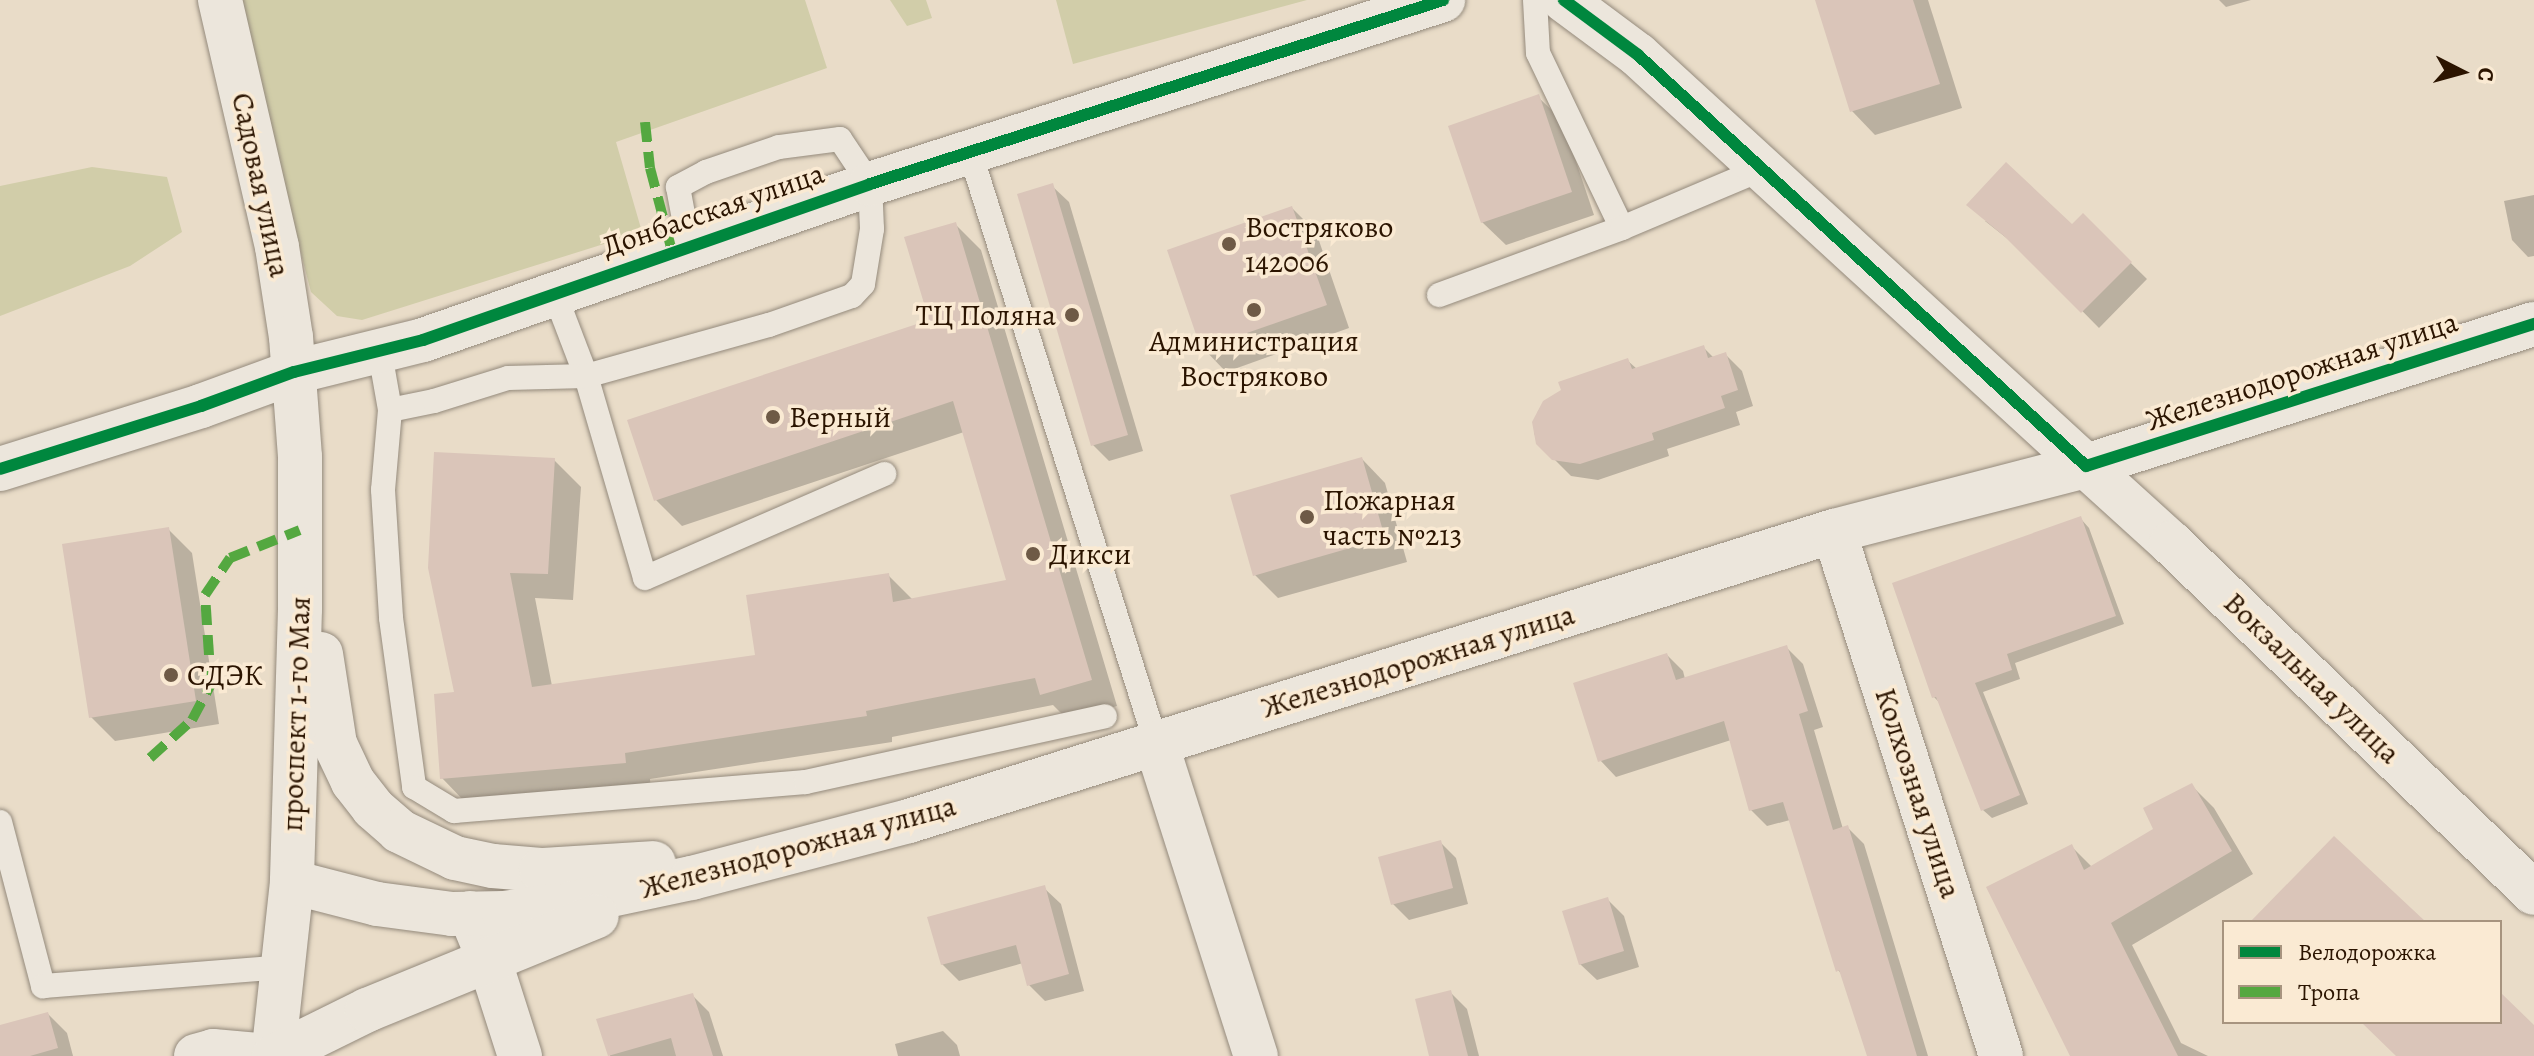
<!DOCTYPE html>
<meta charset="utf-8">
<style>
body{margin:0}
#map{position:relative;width:2534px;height:1056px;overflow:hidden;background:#e9dcc8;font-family:Alegreya,serif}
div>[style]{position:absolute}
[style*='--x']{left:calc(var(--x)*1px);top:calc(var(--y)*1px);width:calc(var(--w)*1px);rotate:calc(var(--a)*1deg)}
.green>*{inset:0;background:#d1cda9}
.shadow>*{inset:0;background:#0003}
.building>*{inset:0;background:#dac5b9}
.roads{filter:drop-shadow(0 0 2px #948a7c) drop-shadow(0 0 2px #948a7c)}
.service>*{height:24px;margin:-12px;padding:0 12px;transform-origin:12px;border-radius:12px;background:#ece6dc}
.minor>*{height:44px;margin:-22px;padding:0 22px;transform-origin:22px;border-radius:22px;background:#ece6dc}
.tertiary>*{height:44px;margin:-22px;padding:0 22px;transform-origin:22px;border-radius:22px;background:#ece6dc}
.secondary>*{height:44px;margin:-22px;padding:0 22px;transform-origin:22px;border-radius:22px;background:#ece6dc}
.quiet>*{height:10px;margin-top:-5px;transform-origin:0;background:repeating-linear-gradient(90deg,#54a840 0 20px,transparent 0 30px)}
.cycleway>*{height:12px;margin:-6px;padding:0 6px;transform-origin:6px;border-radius:6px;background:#00873e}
.dots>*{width:22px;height:22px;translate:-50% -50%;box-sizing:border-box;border:4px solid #faead3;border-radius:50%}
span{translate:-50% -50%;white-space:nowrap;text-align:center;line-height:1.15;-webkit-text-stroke:7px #faead3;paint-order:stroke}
.street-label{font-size:30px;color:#2b1400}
.poi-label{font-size:30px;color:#2b1400}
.left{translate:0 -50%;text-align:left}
.right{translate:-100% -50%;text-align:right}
.legend{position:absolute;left:2222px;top:920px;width:280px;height:104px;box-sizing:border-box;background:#faead3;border:2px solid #a7947f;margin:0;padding:10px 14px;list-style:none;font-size:24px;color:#2b1400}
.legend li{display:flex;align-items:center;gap:16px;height:40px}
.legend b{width:40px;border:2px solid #a7947f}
.north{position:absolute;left:2422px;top:32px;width:80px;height:80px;-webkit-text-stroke:6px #faead3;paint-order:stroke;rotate:96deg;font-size:22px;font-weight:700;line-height:32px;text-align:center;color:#2b1400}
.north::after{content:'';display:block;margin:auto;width:28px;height:36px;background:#2b1400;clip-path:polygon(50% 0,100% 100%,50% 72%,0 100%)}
</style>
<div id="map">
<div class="green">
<i style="clip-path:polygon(235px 0,805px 0,827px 68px,616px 142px,642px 232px,362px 320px,337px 316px,311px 292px)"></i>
<i style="clip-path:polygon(890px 0,926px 0,932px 18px,907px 26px)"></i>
<i style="clip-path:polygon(1056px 0,1307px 0,1073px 64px)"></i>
<i style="clip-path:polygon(92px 167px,167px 177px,182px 232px,130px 266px,0 316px,0 186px)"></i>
</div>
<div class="shadow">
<i style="clip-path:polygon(1817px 0,1928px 0,1962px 108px,1875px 135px,1852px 111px)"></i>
<i style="clip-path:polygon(2219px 0,2251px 0,2226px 7px)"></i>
<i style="clip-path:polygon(1538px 97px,1562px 120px,1594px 215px,1506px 245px,1482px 222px)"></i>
<i style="clip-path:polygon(1052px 186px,1069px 202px,1143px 451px,1109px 461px,1093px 445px)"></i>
<i style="clip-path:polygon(2534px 195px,2534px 256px,2528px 257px,2512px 240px,2504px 201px)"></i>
<i style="clip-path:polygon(1292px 208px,1316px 232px,1349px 328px,1226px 372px,1203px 348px)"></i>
<i style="clip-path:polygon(2083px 216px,2147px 279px,2099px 328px,2023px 251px,1985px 221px,2072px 226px)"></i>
<i style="clip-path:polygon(955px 224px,981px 250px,1117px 706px,1068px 720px,1053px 705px,892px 737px,892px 742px,650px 779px,651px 789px,468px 805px,442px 778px,456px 694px,554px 460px,581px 487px,573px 600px,535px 598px,552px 686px,757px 656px,888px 575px,913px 600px,1008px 581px,964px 432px,682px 526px,656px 500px,931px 321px)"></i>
<i style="clip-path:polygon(1703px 347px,1714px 358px,1725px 354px,1742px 371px,1753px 406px,1736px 412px,1740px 425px,1667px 449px,1669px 456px,1598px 480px,1571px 476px,1538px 443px,1534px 433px,1538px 411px,1564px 391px,1628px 361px,1637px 369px)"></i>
<i style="clip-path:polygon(1362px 459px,1385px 483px,1407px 562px,1278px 598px,1255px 575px)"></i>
<i style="clip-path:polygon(2081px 519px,2089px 528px,2124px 624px,2015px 663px,2020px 679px,1983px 692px,2028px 804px,1992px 818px,1983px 810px,1941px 704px,1934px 697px)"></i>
<i style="clip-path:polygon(168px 529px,192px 553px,219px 724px,115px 741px,91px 717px)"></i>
<i style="clip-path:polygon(1787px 648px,1803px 664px,1823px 727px,1814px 730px,1843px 829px,1848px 828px,1864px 844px,1928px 1056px,1870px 1056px,1843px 976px,1838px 970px,1790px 820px,1767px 826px,1751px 810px,1731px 740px,1616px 777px,1600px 760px,1667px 655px,1683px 671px,1685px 679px)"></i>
<i style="clip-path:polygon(2192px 786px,2214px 808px,2253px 874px,2132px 945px,2181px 1043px,2208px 1056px,2072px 1056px,2071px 846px,2092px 867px,2155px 830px)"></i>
<i style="clip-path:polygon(1440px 842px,1456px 858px,1468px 904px,1409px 920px,1393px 904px)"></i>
<i style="clip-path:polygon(1044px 888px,1061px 904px,1084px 991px,1045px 1001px,1029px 985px,1023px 963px,959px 981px,942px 964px)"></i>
<i style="clip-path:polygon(1607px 899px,1624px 916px,1639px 967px,1597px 980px,1580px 964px)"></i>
<i style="clip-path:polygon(1451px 993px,1467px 1009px,1479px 1056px,1431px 1056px)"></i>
<i style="clip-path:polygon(693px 996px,709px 1012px,723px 1056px,610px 1056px,599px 1021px)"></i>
<i style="clip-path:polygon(48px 1014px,67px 1033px,73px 1056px,0 1056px,0 1027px)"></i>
<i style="clip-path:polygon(943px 1031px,957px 1045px,960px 1056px,898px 1056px,895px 1044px)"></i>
</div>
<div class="building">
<i style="clip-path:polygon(1815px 0,1913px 0,1940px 84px,1850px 112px)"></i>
<i style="clip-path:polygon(1539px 94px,1572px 192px,1481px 223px,1448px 126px)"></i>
<i style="clip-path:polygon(2006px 162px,2072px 224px,2083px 213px,2132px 262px,2081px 313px,2004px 236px,1966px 205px)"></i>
<i style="clip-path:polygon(1053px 183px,1128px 435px,1091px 446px,1017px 194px)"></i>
<i style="clip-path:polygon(1292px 206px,1327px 305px,1201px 349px,1167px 250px)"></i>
<i style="clip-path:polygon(956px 222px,1092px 680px,1040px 695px,1035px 678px,866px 711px,867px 716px,625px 753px,626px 763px,440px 779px,434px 694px,454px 692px,428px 568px,434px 452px,555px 458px,548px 574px,510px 573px,532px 687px,755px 655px,746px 595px,889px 573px,893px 602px,1006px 580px,953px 401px,654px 501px,627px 420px,929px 320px,904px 237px)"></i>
<i style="clip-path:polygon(1704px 345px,1708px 358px,1726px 352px,1738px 390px,1721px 396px,1725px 408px,1652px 433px,1654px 440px,1580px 464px,1552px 460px,1536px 444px,1532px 422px,1543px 401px,1561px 390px,1558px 382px,1628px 358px,1632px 369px)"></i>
<i style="clip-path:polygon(1362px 457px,1385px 538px,1253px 576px,1230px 495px)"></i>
<i style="clip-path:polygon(2081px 516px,2116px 616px,2007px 654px,2012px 670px,1975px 683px,2020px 795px,1981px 811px,1936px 697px,1932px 698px,1892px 583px)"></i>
<i style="clip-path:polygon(169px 527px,196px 701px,89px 718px,62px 544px)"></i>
<i style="clip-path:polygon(1787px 645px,1808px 711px,1799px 714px,1833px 830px,1848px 825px,1917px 1056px,1867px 1056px,1839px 970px,1836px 972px,1783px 802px,1749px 811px,1724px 721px,1598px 762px,1573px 683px,1667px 653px,1676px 680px)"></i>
<i style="clip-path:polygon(2192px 783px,2232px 851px,2111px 923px,2178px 1056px,2070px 1056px,1986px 887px,2072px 844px,2084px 870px,2153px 829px,2143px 808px)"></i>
<i style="clip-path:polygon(2334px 836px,2426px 922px,2250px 922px)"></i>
<i style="clip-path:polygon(1441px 840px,1453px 888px,1391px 905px,1378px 857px)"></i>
<i style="clip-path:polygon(1045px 885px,1069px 974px,1027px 986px,1016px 945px,941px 965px,927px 917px)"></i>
<i style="clip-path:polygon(1608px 897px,1624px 951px,1579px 965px,1562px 911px)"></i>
<i style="clip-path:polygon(1451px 990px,1468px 1056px,1429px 1056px,1415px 999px)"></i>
<i style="clip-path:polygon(2500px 992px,2534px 1025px,2534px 1056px,2396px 1056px,2361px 1022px,2500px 1022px)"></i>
<i style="clip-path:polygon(693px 993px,713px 1056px,676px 1056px,671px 1038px,608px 1056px,596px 1019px)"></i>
<i style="clip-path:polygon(48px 1012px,58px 1048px,30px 1056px,0 1056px,0 1025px)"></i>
</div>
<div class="roads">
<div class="service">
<i style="--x:1535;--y:0;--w:53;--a:86.8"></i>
<i style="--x:1538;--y:53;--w:194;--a:64.4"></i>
<i style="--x:970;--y:152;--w:620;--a:72.53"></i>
<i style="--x:554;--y:292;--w:90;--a:69.1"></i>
<i style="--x:586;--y:376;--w:210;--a:73.7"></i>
<i style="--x:645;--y:578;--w:261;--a:-23.5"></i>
<i style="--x:1439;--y:295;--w:195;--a:-20.1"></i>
<i style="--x:1622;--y:228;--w:152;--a:-22.9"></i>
<i style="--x:380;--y:353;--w:58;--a:80"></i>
<i style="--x:390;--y:410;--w:80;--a:95"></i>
<i style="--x:383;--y:490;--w:128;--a:86.4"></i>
<i style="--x:391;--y:618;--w:171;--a:82.2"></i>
<i style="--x:414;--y:787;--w:47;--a:31"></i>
<i style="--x:454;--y:811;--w:353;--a:-4.7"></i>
<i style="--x:806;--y:782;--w:306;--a:-12.4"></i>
<i style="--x:390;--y:410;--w:45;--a:-11.6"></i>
<i style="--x:434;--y:401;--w:77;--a:-17.3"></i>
<i style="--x:508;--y:378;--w:78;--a:-1.5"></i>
<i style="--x:586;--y:376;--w:190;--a:-15.6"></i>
<i style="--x:769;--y:325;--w:88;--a:-19.3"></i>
<i style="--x:852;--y:296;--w:16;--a:-47"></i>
<i style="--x:863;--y:284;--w:56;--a:-80.7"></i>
<i style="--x:872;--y:229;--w:45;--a:-92.5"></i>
<i style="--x:870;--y:184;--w:54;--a:-123.7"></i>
<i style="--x:840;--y:139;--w:62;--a:172.5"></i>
<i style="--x:779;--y:147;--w:77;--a:161.1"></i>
<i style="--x:706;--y:172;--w:32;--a:152"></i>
<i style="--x:678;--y:187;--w:60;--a:79.4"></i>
<i style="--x:0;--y:822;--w:170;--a:75.3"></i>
<i style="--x:43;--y:986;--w:241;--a:-4.5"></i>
</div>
<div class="minor">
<i style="--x:0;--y:469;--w:211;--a:-17.4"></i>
<i style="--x:201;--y:406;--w:99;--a:-20.1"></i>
<i style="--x:1834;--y:531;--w:551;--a:72.35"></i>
<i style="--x:470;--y:913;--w:50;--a:67.6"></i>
<i style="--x:489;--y:959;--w:102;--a:72.3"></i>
</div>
<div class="tertiary">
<i style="--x:1564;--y:0;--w:92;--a:36.6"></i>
<i style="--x:1638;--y:55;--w:608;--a:42.53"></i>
<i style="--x:2086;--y:466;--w:470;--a:-17.6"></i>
<i style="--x:294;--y:372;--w:133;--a:-13.9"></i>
<i style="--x:423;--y:340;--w:473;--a:-19.2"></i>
<i style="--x:870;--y:184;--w:602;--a:-17.8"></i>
<i style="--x:1156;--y:743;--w:329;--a:72.3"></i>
<i style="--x:196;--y:1056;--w:18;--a:-16"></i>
<i style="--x:213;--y:1051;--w:56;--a:5.1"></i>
</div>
<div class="secondary">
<i style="--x:220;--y:0;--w:253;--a:77"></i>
<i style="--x:277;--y:247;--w:91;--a:81.2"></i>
<i style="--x:291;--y:337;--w:120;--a:85.7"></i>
<i style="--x:300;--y:457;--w:152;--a:90"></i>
<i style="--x:300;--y:609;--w:273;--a:91.7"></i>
<i style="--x:292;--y:882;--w:175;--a:96.2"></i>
<i style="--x:321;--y:654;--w:91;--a:81.2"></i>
<i style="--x:335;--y:744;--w:42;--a:64.7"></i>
<i style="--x:353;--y:782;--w:33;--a:52"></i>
<i style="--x:373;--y:808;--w:35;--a:41"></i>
<i style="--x:399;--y:831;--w:62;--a:25.7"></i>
<i style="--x:455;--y:858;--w:39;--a:12"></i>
<i style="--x:493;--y:866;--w:48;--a:4.8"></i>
<i style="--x:541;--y:870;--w:113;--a:-3.5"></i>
<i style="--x:292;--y:882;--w:88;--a:14.5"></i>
<i style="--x:377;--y:904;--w:76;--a:7.6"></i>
<i style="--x:452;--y:914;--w:52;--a:-1.1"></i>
<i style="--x:504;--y:913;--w:70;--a:-8.2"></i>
<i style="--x:573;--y:903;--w:122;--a:-11.9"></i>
<i style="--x:692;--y:878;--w:224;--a:-14.7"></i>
<i style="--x:909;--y:821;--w:969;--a:-17.41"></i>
<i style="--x:1834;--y:531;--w:260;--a:-14.5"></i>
<i style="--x:2086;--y:466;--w:115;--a:42.2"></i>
<i style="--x:2171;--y:543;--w:504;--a:43.96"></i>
<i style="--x:274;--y:1056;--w:104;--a:-26.3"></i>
<i style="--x:367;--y:1010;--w:248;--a:-22.2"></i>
</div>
</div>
<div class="quiet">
<i style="--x:645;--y:122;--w:46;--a:83.8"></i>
<i style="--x:650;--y:168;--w:86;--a:75.2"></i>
<i style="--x:150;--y:758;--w:57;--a:-42.1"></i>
<i style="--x:192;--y:720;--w:40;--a:-62"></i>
<i style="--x:211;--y:685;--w:90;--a:-93.8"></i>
<i style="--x:205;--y:595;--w:45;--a:-56"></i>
<i style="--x:230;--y:558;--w:75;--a:-21.8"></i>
</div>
<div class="cycleway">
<i style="--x:1564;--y:0;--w:92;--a:36.6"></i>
<i style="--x:1638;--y:55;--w:608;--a:42.53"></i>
<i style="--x:2086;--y:466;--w:470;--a:-17.6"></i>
<i style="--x:0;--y:469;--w:211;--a:-17.4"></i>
<i style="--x:201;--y:406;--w:99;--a:-20.1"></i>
<i style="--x:294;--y:372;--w:133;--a:-13.9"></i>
<i style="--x:423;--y:340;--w:473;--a:-19.2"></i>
<i style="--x:870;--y:184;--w:602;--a:-17.8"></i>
</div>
<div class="dots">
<i style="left:1229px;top:244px;background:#6e5a46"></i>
<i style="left:1254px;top:310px;background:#6e5a46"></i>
<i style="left:1072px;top:315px;background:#6e5a46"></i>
<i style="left:773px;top:417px;background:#6e5a46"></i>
<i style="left:1307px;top:517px;background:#6e5a46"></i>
<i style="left:1033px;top:554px;background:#6e5a46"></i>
<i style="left:171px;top:675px;background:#6e5a46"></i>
</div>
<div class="street-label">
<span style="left:261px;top:185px;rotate:78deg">Садовая улица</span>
<span style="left:713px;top:210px;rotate:-19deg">Донбасская улица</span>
<span style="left:2302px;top:371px;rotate:-18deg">Железнодорожная улица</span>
<span style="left:1418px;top:661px;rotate:-17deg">Железнодорожная улица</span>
<span style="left:2312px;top:678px;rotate:44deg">Вокзальная улица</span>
<span style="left:296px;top:714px;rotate:-88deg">проспект 1-го Мая</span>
<span style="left:1918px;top:793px;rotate:72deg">Колхозная улица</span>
<span style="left:798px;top:847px;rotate:-15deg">Железнодорожная улица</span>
</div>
<div class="poi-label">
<span class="left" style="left:1245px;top:244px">Востряково<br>142006</span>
<span class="right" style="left:1056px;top:315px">ТЦ Поляна</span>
<span style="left:1254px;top:358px">Администрация<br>Востряково</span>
<span class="left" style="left:789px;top:417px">Верный</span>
<span class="left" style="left:1323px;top:517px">Пожарная<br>часть №213</span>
<span class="left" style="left:1049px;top:554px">Дикси</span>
<span class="left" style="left:187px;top:675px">СДЭК</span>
</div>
<ul class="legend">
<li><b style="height:10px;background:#00873e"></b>Велодорожка</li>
<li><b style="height:10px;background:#54a840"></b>Тропа</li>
</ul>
<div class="north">С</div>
</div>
